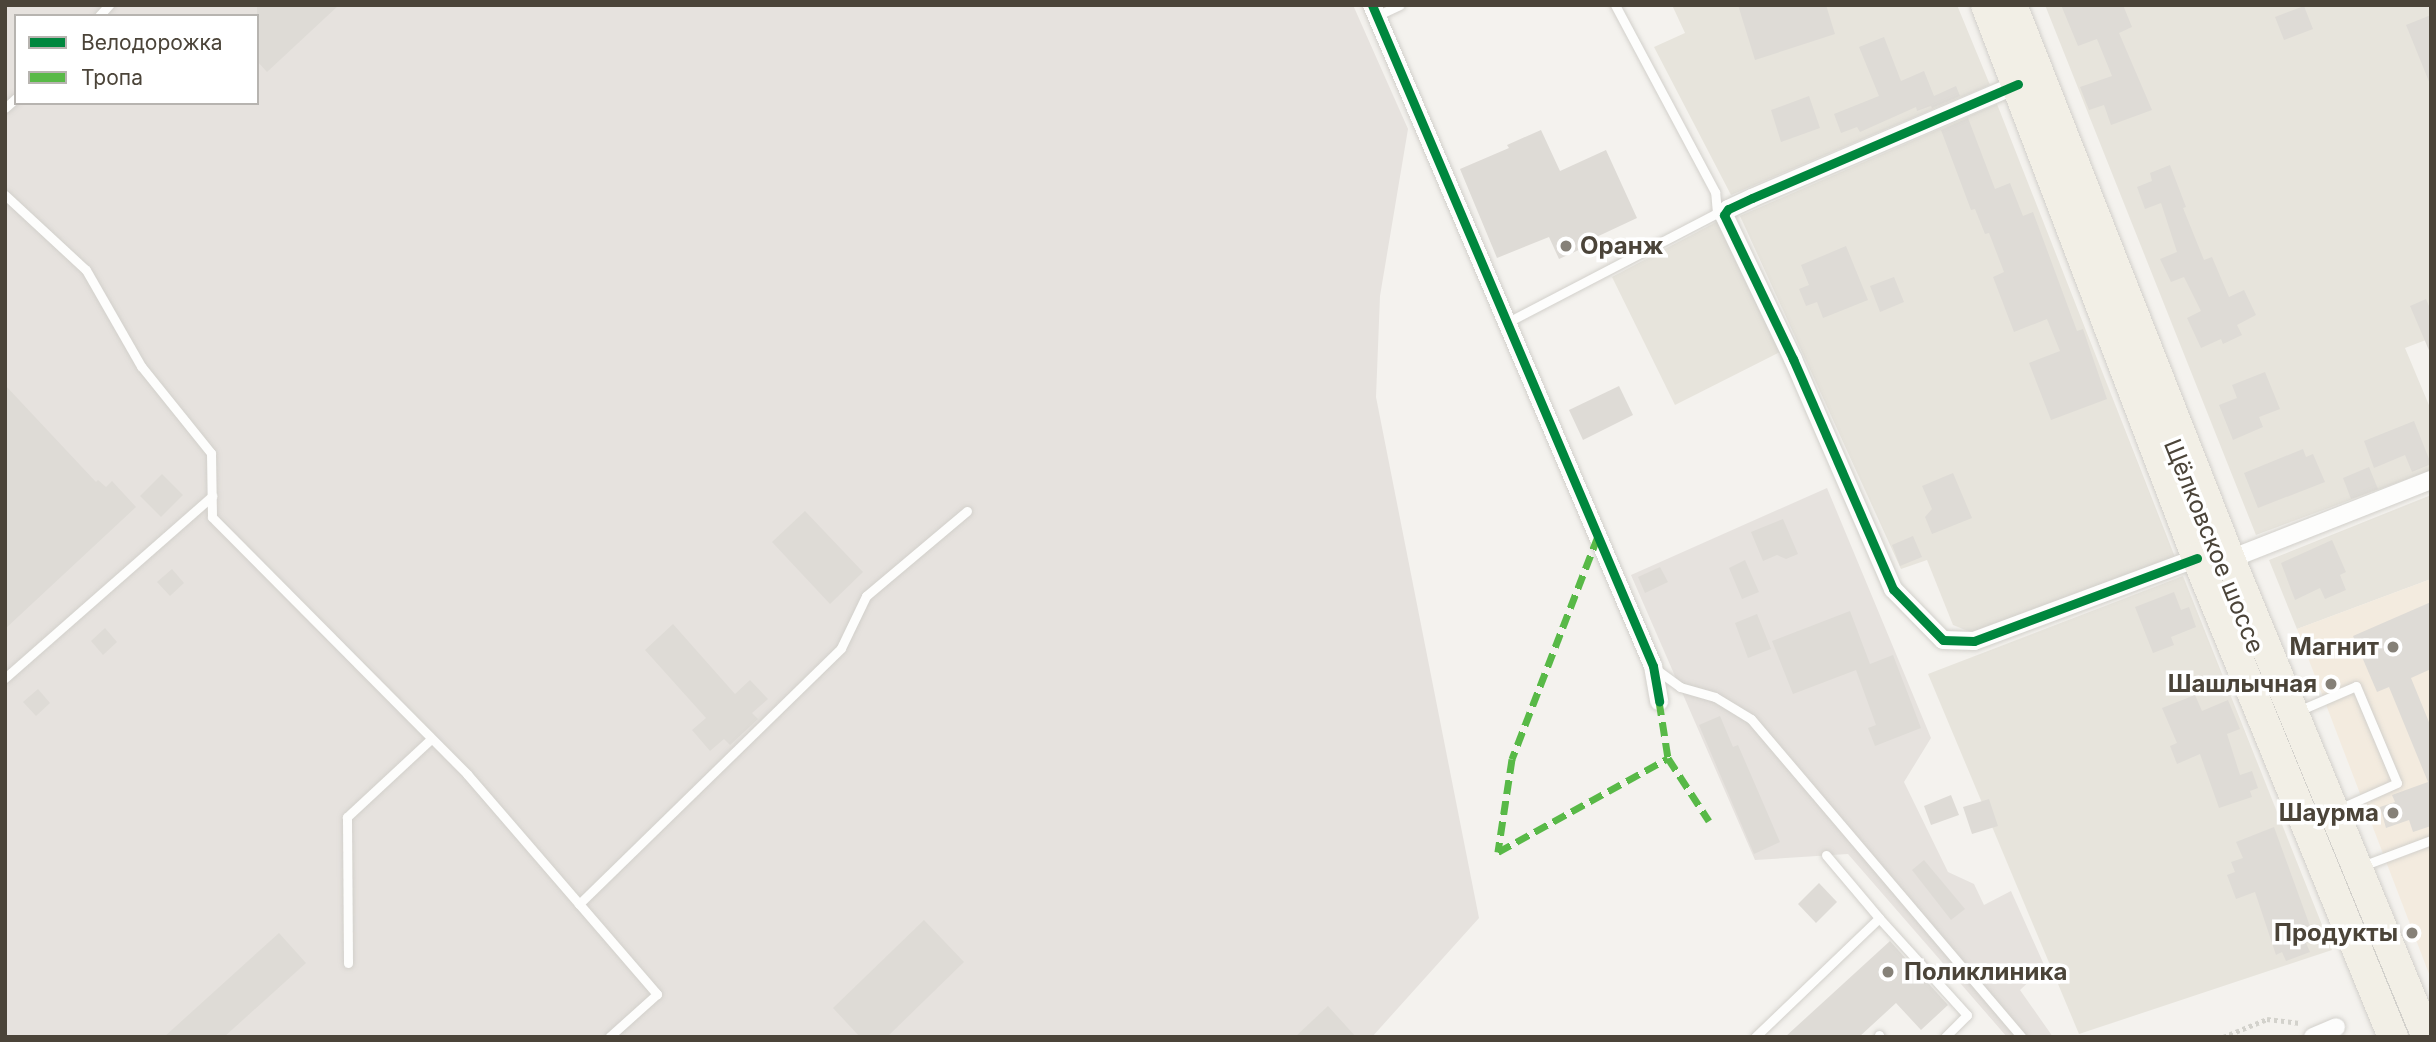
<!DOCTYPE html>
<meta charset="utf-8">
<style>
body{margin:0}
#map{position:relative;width:2436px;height:1042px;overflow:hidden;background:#f4f2ee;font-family:Inter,sans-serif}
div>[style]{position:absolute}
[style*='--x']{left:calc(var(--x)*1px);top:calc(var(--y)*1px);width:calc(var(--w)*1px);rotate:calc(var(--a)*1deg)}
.residential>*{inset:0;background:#e7e4dc}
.commercial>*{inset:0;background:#f3ebdf}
.industrial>*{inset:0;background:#e6e2de}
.building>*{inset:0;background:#dedbd6}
.path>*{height:4.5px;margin-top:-2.25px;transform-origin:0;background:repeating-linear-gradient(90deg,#d3d2cc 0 3.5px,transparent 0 7px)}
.roads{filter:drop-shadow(0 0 2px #d2d0cb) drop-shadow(0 0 2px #d2d0cb)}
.service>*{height:9px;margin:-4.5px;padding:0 4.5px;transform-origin:4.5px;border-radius:4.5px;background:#fdfdfc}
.minor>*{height:18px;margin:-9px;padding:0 9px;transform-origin:9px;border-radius:9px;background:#fdfdfc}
.primary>*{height:30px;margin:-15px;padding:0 15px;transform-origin:15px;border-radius:15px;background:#f2efe6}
.quiet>*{height:7px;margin-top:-3.5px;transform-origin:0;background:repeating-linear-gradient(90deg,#58b947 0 14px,transparent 0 21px)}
.cycleway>*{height:9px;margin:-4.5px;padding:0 4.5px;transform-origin:4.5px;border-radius:4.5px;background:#00873e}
.dots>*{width:19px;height:19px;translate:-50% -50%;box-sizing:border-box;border:4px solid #fff;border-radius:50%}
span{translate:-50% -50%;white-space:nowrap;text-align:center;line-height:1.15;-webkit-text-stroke:7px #fff;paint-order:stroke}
.poi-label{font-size:24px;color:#4b4439;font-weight:700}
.left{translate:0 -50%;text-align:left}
.right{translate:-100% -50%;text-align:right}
.street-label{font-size:24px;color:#4b4439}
.frame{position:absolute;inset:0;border:7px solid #4b4439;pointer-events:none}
.legend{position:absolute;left:14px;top:14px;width:245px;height:91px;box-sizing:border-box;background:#fff;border:2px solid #b7b4b0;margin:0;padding:9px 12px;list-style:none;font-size:21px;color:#4b4439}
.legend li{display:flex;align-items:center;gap:14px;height:35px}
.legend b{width:35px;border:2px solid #b7b4b0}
</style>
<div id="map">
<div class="residential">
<i style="clip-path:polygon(1672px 5px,1957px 5px,1990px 85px,1731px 195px,1654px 47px,1685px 33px)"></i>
<i style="clip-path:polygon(2045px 5px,2431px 5px,2431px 338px,2405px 348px,2431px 410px,2431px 470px,2256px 535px)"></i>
<i style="clip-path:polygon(1997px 104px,2175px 557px,1973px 633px,1953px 625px,1927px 560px,1901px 569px,1740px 216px)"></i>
<i style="clip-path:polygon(1720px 220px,1782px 351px,1675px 405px,1612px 277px)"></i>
<i style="clip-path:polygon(2431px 495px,2431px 579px,2297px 629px,2269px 560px)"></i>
<i style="clip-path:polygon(2183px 576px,2332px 950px,2079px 1034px,1928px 674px)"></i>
</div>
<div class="commercial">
<i style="clip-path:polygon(2431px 579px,2431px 979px,2297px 629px)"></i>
</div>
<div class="industrial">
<i style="clip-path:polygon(evenodd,5px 5px,1353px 5px,1408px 129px,1380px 296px,1376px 397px,1479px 918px,1372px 1037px,5px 1037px,5px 5px,16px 16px,257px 16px,257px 103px,16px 103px,16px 16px)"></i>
<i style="clip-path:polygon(1827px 488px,1931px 738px,1904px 782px,1948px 872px,1974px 884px,1984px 905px,2011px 891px,2045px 967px,2020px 990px,2053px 1037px,2007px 1037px,1848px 854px,1755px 860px,1631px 575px)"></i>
</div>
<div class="building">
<i style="clip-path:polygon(257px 5px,339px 5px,267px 72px,257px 61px)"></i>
<i style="clip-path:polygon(1738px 5px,1826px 5px,1835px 34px,1755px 60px)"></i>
<i style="clip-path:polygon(2061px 5px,2123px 5px,2132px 27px,2119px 33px,2152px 110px,2111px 125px,2104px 105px,2089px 110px,2080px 87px,2112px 76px,2097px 39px,2078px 46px)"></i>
<i style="clip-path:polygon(2304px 6px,2313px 29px,2284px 40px,2275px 17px)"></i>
<i style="clip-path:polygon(2431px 15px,2431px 84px,2430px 84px,2406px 25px)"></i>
<i style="clip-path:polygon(1884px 37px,1901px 81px,1924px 71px,1934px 96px,1956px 86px,1960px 96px,1932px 108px,1931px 106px,1917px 111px,1916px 107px,1860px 132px,1857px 127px,1841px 133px,1834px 114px,1879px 96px,1859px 47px)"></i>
<i style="clip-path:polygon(1809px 96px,1820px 128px,1781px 142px,1771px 110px)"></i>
<i style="clip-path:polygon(1968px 118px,1995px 189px,2010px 183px,2023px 216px,2033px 212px,2077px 331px,2083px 329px,2107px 399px,2051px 420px,2029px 363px,2060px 351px,2047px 319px,2014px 332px,1993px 277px,2004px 272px,1989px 233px,1985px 234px,1975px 209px,1971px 210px,1941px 130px)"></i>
<i style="clip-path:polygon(1541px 130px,1560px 171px,1606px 150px,1637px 218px,1590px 240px,1592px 244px,1559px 259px,1549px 237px,1497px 258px,1460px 169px,1509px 148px,1507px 145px)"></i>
<i style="clip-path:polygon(2170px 165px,2186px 207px,2183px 208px,2204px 260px,2212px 257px,2229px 297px,2244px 290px,2256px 315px,2237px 325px,2242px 335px,2223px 344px,2221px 339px,2201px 348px,2187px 318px,2201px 311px,2184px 277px,2171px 282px,2160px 259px,2177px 252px,2161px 203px,2145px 209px,2137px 187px,2152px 181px,2150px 173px)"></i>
<i style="clip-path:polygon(1846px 246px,1868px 300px,1823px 318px,1817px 302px,1806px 306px,1799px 289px,1809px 285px,1801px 265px)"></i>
<i style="clip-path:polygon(1894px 277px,1904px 302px,1880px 312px,1870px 286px)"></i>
<i style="clip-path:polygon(2426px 299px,2431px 311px,2431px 355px,2410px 306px)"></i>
<i style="clip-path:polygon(2265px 372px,2280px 409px,2259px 417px,2263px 427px,2233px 440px,2219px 405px,2237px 398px,2232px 385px)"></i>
<i style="clip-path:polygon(5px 385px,96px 482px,98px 480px,106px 487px,112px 481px,136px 507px,5px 629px)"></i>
<i style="clip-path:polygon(1619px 386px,1633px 415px,1583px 440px,1569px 410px)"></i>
<i style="clip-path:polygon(2414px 421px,2431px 464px,2412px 472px,2405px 455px,2374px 468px,2364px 441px)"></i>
<i style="clip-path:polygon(2303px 449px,2306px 457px,2313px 454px,2325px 482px,2258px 508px,2244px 473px)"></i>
<i style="clip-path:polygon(2369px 467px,2378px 489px,2351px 499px,2343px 478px)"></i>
<i style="clip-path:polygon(1953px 473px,1972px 518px,1932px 534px,1925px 517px,1932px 509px,1922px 486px)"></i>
<i style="clip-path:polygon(162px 474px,183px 495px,161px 517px,140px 496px)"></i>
<i style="clip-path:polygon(805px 511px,863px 572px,830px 604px,772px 542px)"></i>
<i style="clip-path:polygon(1783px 519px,1798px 554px,1786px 559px,1777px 555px,1763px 561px,1751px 532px)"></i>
<i style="clip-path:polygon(1913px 536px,1922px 557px,1900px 566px,1892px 545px)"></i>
<i style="clip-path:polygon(2332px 540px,2346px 572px,2340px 575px,2346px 590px,2325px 599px,2320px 588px,2295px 600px,2281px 563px)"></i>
<i style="clip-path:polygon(1745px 560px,1759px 592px,1742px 599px,1729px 568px)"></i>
<i style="clip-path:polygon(1660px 567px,1668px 582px,1645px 593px,1638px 577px)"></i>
<i style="clip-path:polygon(172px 569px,184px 583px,170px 596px,157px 582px)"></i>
<i style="clip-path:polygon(2174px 592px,2181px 610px,2189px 607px,2196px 627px,2171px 637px,2174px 645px,2153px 653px,2135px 607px)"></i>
<i style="clip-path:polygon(2431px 602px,2431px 669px,2411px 678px,2431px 727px,2431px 826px,2413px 832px,2409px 820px,2386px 828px,2380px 807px,2395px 802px,2392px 795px,2428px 782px,2389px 687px,2377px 692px,2353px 636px)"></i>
<i style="clip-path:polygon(1850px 611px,1870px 664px,1893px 655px,1921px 728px,1875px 746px,1868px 728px,1876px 725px,1856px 670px,1793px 694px,1772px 641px)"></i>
<i style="clip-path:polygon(1757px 614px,1771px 649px,1748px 658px,1735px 623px)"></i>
<i style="clip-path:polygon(673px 624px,735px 694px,750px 680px,768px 699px,752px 713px,758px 719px,730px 745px,724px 739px,710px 751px,692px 730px,706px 718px,645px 650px)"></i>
<i style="clip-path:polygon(105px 628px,117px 642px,103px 655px,91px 641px)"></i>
<i style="clip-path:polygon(38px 689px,50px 703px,36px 716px,23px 702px)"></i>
<i style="clip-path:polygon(2195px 695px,2202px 711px,2228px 700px,2240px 729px,2227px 734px,2240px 775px,2252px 771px,2258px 788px,2250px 791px,2252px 797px,2219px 808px,2200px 754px,2177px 764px,2170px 746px,2177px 743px,2162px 708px)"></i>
<i style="clip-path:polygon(1720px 716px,1733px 747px,1738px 745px,1780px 842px,1754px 854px,1699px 725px)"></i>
<i style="clip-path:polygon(1951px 795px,1959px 815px,1931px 825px,1924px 806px)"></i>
<i style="clip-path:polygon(1989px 799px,1998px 826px,1972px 834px,1963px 807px)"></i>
<i style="clip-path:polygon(2274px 827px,2315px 940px,2306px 943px,2310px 952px,2286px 961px,2282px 952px,2276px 955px,2255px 892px,2236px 899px,2227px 875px,2235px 872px,2231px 862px,2243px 858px,2236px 842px)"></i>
<i style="clip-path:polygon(1924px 860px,1965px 909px,1951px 920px,1912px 870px)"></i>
<i style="clip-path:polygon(1819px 883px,1837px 902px,1816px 923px,1798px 904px)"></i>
<i style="clip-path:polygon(924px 920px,964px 962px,887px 1037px,860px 1037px,833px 1008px)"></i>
<i style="clip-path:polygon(279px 933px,306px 963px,224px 1037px,164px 1037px)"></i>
<i style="clip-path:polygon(1890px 941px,1948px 1005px,1921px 1030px,1896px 1003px,1859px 1037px,1785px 1037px)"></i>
<i style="clip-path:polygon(1328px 1006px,1356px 1037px,1295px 1037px)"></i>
</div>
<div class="path">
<i style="--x:2223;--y:1037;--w:48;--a:-22.2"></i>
<i style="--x:2267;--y:1019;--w:33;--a:7"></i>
</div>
<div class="roads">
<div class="service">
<i style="--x:99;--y:16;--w:15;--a:-48"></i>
<i style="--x:1376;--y:16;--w:26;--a:-25"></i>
<i style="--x:5;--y:108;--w:15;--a:-42"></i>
<i style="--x:5;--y:195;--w:110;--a:42.8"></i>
<i style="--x:86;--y:270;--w:111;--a:60.2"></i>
<i style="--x:141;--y:366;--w:112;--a:51.2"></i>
<i style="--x:211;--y:453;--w:64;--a:89.1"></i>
<i style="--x:212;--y:517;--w:362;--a:45.2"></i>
<i style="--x:467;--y:774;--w:291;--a:49.2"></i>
<i style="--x:657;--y:994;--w:64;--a:138.1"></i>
<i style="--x:1506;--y:323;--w:238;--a:-27.5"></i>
<i style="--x:1717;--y:213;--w:21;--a:-95"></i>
<i style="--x:1715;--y:192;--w:212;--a:-118.1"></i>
<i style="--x:1657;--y:670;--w:29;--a:36"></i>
<i style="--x:1680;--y:687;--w:36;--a:16"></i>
<i style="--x:1715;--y:697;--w:42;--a:31.4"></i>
<i style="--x:1751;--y:719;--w:418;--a:49.6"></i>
<i style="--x:5;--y:678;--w:276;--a:-41.3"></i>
<i style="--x:2298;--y:711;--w:63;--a:-23.3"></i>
<i style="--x:2356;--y:686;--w:105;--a:67.1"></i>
<i style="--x:2397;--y:783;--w:64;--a:155.9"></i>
<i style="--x:1826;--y:855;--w:82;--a:49.9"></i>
<i style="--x:2362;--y:866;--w:74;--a:-20.6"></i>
<i style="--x:579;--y:904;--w:366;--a:-44.3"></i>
<i style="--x:841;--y:648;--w:58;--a:-64.3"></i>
<i style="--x:866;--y:596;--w:132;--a:-40.1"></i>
<i style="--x:348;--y:963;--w:146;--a:-90.4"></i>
<i style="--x:347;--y:817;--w:113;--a:-42.9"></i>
<i style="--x:1879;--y:1035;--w:2;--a:63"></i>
<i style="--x:1755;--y:1037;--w:172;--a:-43.8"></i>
<i style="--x:1879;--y:918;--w:131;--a:47.8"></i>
<i style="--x:1967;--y:1015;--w:31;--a:135"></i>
</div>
<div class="minor">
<i style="--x:1372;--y:5;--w:718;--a:66.97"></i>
<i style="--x:1653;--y:666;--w:36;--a:80"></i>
<i style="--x:2018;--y:84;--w:289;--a:156.8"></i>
<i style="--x:1752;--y:198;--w:26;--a:155"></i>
<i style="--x:1728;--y:209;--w:7;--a:124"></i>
<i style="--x:1724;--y:215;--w:160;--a:64.4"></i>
<i style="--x:1793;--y:359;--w:251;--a:66.5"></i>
<i style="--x:1893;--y:589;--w:71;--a:45.6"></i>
<i style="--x:1943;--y:640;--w:31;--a:2"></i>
<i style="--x:1974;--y:641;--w:238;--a:-20.4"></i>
<i style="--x:2230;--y:559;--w:216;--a:-21.5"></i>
<i style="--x:2313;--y:1037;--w:25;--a:-23"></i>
</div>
<div class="primary">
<i style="--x:1986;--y:5;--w:592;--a:69.12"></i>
<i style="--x:2197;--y:558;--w:518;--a:67.75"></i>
<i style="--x:2012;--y:5;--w:595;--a:68.52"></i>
<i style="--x:2230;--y:559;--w:517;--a:67.6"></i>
</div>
</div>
<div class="quiet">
<i style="--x:1598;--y:536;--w:239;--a:111.1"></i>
<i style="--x:1512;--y:759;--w:94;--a:98.6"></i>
<i style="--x:1498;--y:852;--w:194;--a:-28.9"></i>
<i style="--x:1659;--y:701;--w:58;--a:81"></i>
<i style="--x:1668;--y:758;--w:75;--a:56.9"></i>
</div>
<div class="cycleway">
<i style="--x:1372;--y:5;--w:718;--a:66.97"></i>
<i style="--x:1653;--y:666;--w:36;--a:80"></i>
<i style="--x:2018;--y:84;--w:289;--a:156.8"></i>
<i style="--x:1752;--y:198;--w:26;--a:155"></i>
<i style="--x:1728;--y:209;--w:7;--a:124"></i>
<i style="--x:1724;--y:215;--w:160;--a:64.4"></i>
<i style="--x:1793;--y:359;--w:251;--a:66.5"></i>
<i style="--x:1893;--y:589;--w:71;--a:45.6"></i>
<i style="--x:1943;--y:640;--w:31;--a:2"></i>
<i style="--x:1974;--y:641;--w:238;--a:-20.4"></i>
</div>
<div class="dots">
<i style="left:1566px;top:246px;background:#868178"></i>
<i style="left:2393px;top:647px;background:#868178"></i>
<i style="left:2331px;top:684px;background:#868178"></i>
<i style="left:2393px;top:813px;background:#868178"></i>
<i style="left:2412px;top:933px;background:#868178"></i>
<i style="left:1888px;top:972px;background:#868178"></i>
</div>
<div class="poi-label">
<span class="left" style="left:1580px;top:246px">Оранж</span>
<span class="right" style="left:2379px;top:647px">Магнит</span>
<span class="right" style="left:2317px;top:684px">Шашлычная</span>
<span class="right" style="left:2379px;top:813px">Шаурма</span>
<span class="right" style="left:2398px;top:933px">Продукты</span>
<span class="left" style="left:1904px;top:972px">Поликлиника</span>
</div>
<div class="street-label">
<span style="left:2214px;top:546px;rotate:68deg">Щёлковское шоссе</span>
</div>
<div class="frame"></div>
<ul class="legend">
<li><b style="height:9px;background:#00873e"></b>Велодорожка</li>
<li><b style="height:9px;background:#58b947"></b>Тропа</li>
</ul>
</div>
